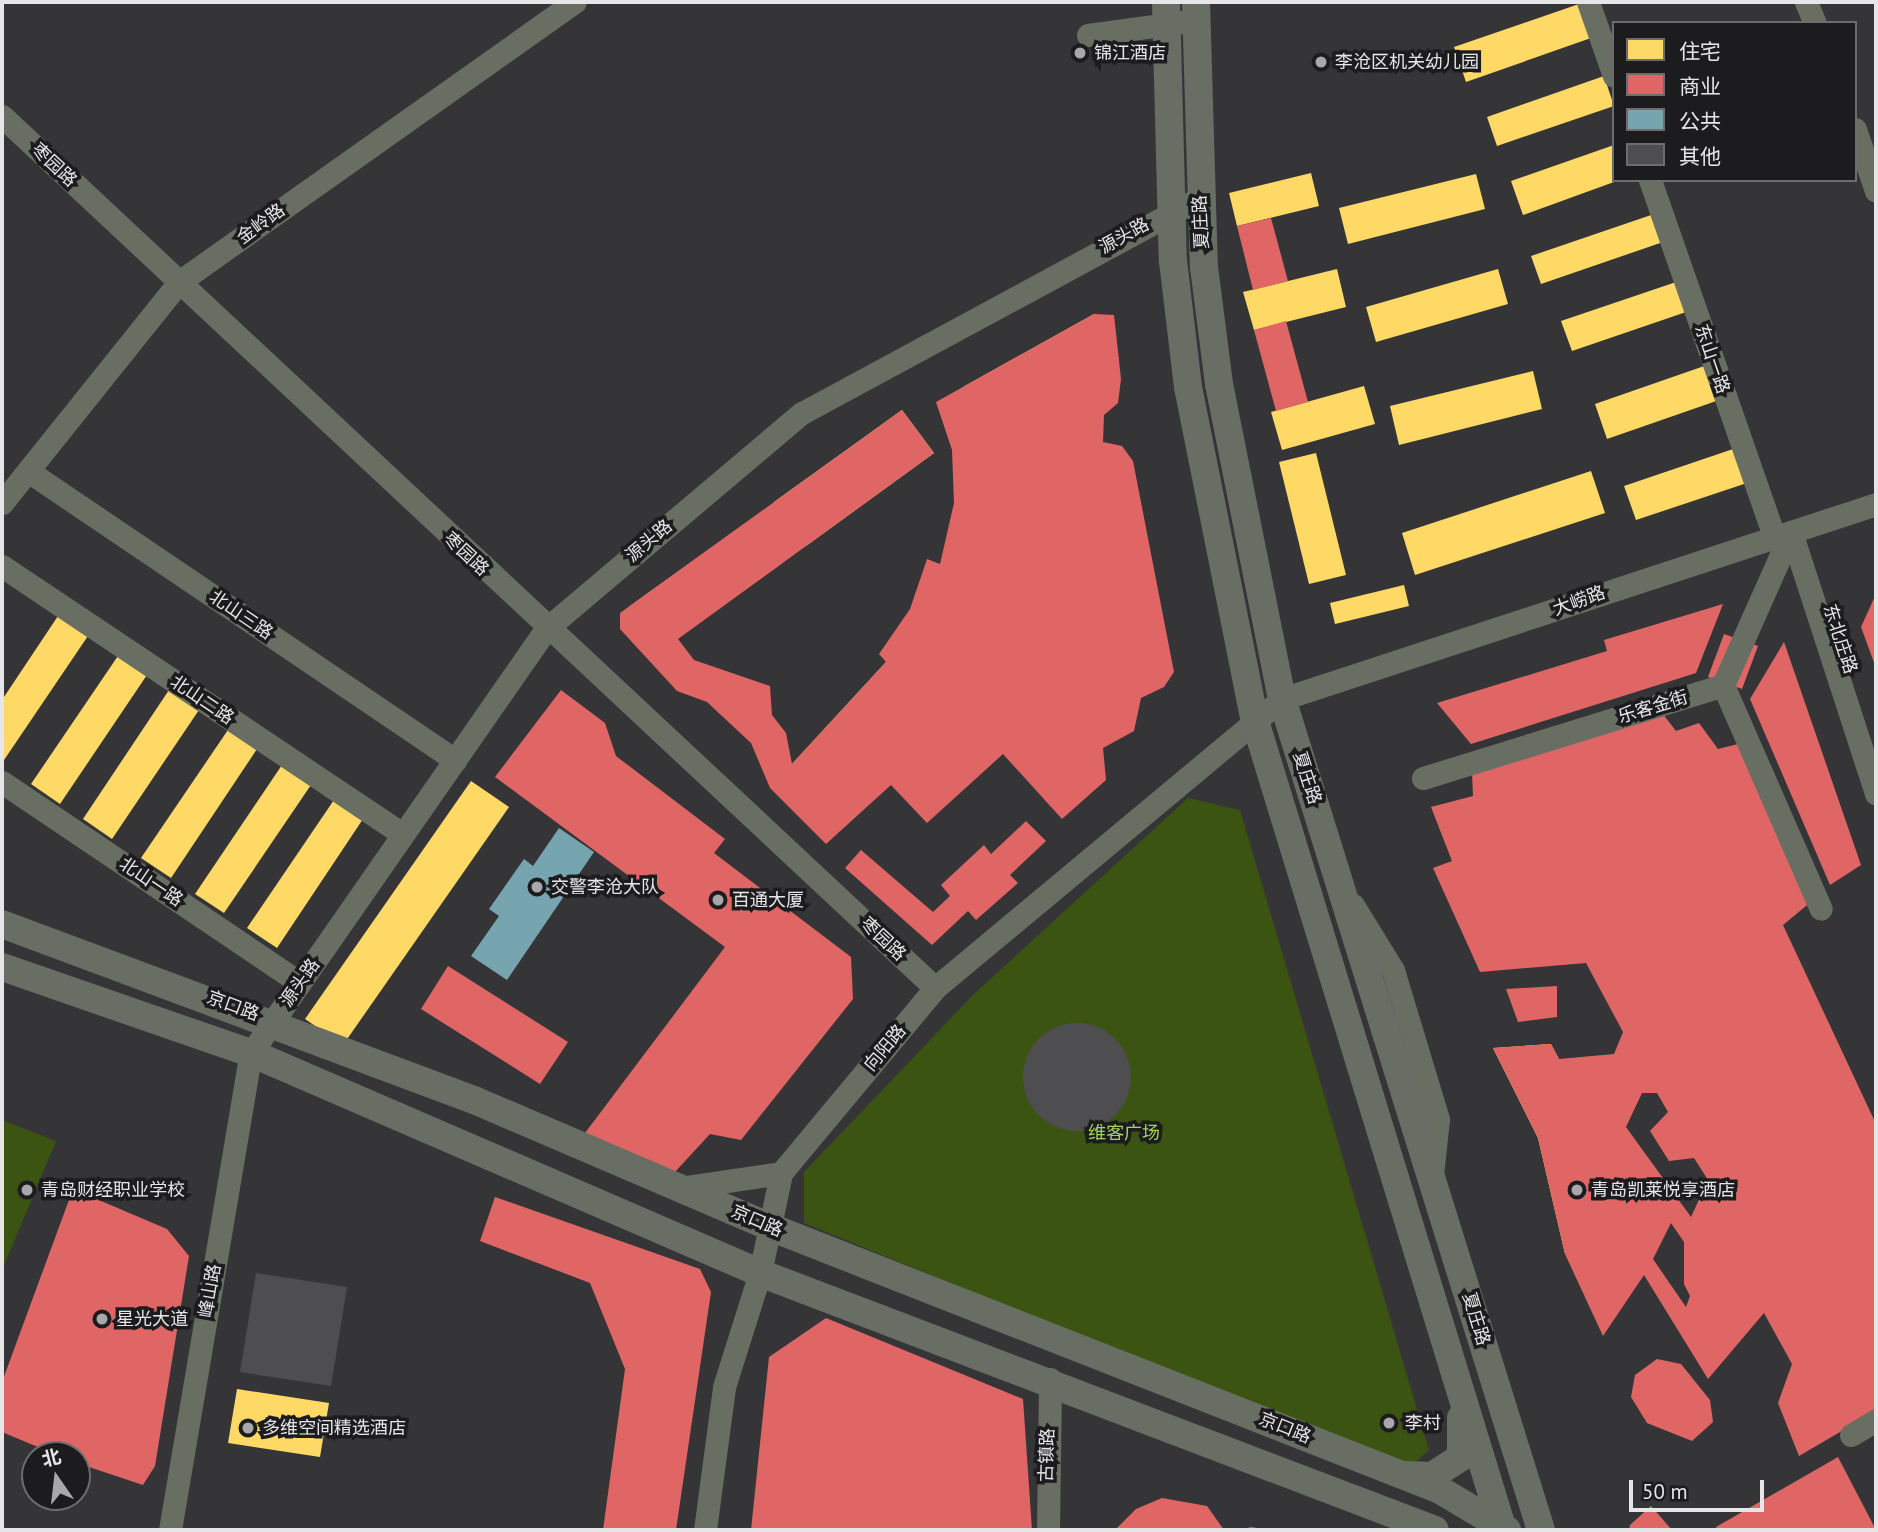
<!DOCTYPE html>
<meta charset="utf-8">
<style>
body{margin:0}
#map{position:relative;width:1878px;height:1532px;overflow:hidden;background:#353538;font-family:"PT Sans","Noto Sans SC",sans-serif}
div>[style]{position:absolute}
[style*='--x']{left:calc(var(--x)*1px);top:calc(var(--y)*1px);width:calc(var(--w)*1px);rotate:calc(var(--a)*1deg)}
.green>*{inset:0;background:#3c5411}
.homes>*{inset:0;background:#ffd966}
.shops>*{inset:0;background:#e06666}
.public>*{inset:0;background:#76a5af}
.building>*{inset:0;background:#4e4e50}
.round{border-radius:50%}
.minor>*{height:23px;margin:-11.5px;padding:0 11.5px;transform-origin:11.5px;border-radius:11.5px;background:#696e63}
.major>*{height:28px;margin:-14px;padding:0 14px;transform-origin:14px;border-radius:14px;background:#696e64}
.dots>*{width:19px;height:19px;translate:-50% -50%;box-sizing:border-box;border:4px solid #1c1c1e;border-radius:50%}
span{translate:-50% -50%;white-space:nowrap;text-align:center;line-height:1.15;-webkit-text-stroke:7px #1c1c1e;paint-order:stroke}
.poi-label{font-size:18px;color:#e6e6e9}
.left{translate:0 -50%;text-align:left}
.street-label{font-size:18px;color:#e6e6e9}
.park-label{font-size:18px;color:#a3d263}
.frame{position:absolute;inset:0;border:4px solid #e6e6e9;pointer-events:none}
.legend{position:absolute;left:1612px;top:21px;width:245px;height:161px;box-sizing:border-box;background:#1c1c1e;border:2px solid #6d6d6f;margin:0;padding:9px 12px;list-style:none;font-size:21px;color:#e6e6e9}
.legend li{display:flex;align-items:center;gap:14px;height:35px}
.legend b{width:35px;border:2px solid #6d6d6f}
.north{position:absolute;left:21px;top:1441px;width:70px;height:70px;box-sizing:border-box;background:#1c1c1e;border:2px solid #6d6d6f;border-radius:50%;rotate:346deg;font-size:19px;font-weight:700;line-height:28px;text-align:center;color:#e6e6e9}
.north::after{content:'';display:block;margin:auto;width:24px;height:32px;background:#a8a8ab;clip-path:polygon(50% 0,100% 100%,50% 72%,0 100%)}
.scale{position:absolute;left:1629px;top:1480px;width:135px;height:32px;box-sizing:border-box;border:4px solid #e6e6e9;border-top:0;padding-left:9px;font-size:21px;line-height:24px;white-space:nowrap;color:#e6e6e9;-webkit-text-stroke:5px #1c1c1e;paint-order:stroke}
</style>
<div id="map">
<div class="green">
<i style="clip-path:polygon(1188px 798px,1240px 810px,1429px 1450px,1407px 1470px,804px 1223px,804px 1172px,974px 994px)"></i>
<i style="clip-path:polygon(2px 1120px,56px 1141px,2px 1270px)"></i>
</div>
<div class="homes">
<i style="clip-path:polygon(1579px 4px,1591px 38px,1466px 82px,1454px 47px)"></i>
<i style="clip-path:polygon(1604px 76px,1614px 106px,1497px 146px,1487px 117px)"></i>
<i style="clip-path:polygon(1614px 145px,1614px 182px,1523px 215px,1511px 181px)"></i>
<i style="clip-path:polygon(1311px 173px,1319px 206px,1237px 226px,1229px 193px)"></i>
<i style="clip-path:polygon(1476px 174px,1485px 209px,1348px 244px,1339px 208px)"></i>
<i style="clip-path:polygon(1657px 213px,1666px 241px,1541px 284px,1531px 256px)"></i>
<i style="clip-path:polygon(1337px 269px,1346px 307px,1254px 330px,1243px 292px)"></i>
<i style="clip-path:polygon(1498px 269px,1508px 304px,1376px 342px,1366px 307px)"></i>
<i style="clip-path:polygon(1682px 280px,1692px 310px,1572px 351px,1561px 321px)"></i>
<i style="clip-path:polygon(1094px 314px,1119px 359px,988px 432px,963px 387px)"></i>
<i style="clip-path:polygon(1710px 364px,1722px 399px,1607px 439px,1595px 404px)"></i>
<i style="clip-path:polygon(1533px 371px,1542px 409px,1399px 445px,1390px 406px)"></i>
<i style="clip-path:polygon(1364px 386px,1375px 424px,1282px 450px,1271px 412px)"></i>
<i style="clip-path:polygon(902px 410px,934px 453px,806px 546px,774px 502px)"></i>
<i style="clip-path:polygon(1739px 447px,1750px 482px,1636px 520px,1624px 486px)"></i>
<i style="clip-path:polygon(1316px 453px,1346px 575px,1309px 584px,1279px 462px)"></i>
<i style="clip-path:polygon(1591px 471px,1605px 513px,1415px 575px,1402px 533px)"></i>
<i style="clip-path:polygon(750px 520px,781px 564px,662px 649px,630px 606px)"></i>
<i style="clip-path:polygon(1404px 585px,1409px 606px,1335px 624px,1330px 603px)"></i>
<i style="clip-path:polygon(62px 610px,92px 630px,2px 763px,2px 700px)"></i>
<i style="clip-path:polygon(122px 650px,151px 669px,60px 804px,31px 784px)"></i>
<i style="clip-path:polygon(886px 662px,923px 696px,830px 798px,792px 764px)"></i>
<i style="clip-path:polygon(173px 684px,203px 704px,112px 839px,83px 819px)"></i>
<i style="clip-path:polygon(562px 704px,586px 719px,557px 766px,533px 750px)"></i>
<i style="clip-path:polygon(232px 724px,261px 743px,171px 878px,141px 858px)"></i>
<i style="clip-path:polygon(286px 759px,315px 779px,224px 913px,195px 894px)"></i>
<i style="clip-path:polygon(471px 781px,509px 807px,343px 1045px,305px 1019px)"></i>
<i style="clip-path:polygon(338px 794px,367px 813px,277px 948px,247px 928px)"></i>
<i style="clip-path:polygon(704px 851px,725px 865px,693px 912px,672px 897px)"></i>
<i style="clip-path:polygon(685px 1025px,717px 1047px,663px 1120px,632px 1097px)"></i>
<i style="clip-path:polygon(1551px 1044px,1590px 1118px,1615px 1242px,1565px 1254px,1538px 1138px,1493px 1048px)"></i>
<i style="clip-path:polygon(237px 1389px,329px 1403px,320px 1457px,228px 1443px)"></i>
</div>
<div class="shops">
<i style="clip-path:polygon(1271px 218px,1288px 281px,1253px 290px,1237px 226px)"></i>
<i style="clip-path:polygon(1094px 314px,1114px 315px,1121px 379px,1118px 403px,1104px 415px,1103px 442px,1122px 446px,1133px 461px,1174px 672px,1164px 687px,1141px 698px,1134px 731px,1103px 748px,1106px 780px,1062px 819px,1003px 754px,927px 823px,891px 785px,826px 844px,770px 788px,751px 743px,707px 702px,677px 691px,620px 629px,620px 613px,902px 410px,934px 453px,678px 639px,694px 660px,770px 686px,772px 715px,786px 733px,792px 764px,886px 662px,879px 654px,910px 609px,927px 559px,940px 564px,954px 503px,952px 450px,936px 402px)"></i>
<i style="clip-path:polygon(1286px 321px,1308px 402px,1276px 411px,1254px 330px)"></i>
<i style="clip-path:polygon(1876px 594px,1876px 668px,1861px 627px)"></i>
<i style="clip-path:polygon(1723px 604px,1696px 673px,1471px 744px,1437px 703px,1607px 651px,1604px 640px)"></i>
<i style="clip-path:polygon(1724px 634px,1758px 646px,1742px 689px,1708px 677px)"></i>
<i style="clip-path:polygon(1784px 642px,1861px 865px,1830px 885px,1750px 699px)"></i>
<i style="clip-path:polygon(561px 690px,605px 723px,616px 756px,725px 839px,714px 853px,851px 957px,853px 999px,741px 1140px,710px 1134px,674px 1173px,582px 1137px,725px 947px,495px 777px)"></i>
<i style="clip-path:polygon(evenodd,1659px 709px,1676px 731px,1699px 723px,1718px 749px,1742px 743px,1812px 901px,1783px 925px,1876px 1124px,1876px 1411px,1799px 1456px,1778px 1403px,1792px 1364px,1764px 1313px,1708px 1379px,1644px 1275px,1603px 1336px,1565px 1254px,1538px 1138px,1493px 1048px,1551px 1044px,1559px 1059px,1614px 1054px,1623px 1032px,1586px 963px,1480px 972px,1433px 868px,1452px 861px,1431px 807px,1473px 796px,1472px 773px,1659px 709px,1642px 1093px,1657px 1093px,1668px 1112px,1650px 1131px,1669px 1161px,1694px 1158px,1708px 1180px,1691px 1217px,1626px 1127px,1642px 1093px,1659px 709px,1671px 1223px,1684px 1242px,1684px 1284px,1690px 1296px,1686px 1307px,1653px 1259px,1671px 1223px)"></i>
<i style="clip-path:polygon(1026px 821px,1046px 841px,1010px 875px,1018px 883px,976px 920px,968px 911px,932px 945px,845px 868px,861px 850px,933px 912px,950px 896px,941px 885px,984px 845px,991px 854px)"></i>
<i style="clip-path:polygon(448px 966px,568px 1042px,540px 1084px,421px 1009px)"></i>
<i style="clip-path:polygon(1557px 986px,1557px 1017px,1518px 1022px,1506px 989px)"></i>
<i style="clip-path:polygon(73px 1189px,167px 1229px,189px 1256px,155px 1466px,143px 1485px,77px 1463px,77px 1455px,57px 1455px,2px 1432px,2px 1382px)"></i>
<i style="clip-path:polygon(495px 1197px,700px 1269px,711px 1292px,676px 1530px,603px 1530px,625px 1369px,590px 1283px,480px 1241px)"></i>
<i style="clip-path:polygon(826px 1318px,1023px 1399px,1032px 1530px,751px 1530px,769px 1357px)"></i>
<i style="clip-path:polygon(1657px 1359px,1681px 1364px,1710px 1400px,1713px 1422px,1692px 1441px,1647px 1423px,1631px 1397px,1635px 1375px)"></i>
<i style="clip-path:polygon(1838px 1457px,1876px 1530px,1717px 1530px,1716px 1527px)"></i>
<i style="clip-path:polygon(1162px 1498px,1207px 1506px,1224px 1530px,1115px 1530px,1136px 1509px)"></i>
<i style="clip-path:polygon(1651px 1506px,1672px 1530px,1629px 1530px,1630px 1525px)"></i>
<i style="clip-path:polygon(1251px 1527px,1263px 1529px,1263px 1530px,1241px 1530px)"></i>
</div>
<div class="public">
<i style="clip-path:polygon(559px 828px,594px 852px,507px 980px,471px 956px,499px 916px,489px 909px,524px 859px,533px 866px)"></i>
</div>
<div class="building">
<i class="round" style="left:1023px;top:1023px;width:108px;height:108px"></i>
<i style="clip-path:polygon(256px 1273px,347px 1287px,331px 1386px,240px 1372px)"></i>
</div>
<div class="minor">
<i style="--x:1588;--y:2;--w:78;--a:70.6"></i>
<i style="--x:1806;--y:2;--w:23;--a:67"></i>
<i style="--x:1088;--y:35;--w:109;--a:-7.9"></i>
<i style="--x:2;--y:116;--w:1277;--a:43.06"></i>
<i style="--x:1855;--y:129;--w:65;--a:71.3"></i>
<i style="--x:1650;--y:180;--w:378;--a:70.8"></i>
<i style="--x:28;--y:471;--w:516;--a:34.09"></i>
<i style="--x:2;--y:503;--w:283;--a:-51.3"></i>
<i style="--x:179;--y:282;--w:485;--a:-35.3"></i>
<i style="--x:1791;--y:532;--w:275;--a:72"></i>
<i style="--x:2;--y:566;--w:482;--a:33.8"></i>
<i style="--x:1723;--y:685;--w:244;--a:66.4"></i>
<i style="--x:1423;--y:778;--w:314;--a:-17.2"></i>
<i style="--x:1723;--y:685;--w:167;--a:-66"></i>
<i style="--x:2;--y:782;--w:359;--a:34"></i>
<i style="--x:1353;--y:905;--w:76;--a:58.4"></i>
<i style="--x:1393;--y:970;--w:156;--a:73.2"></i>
<i style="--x:1438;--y:1119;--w:56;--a:96.1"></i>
<i style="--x:680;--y:1188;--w:102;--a:-8.4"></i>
<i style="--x:1851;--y:1435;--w:29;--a:-31"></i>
<i style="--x:170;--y:1530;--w:484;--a:-80.4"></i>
<i style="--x:251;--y:1053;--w:517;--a:-55.17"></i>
<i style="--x:546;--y:629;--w:335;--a:-40.2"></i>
<i style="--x:802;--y:413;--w:451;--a:-28.4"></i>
<i style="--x:705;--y:1530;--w:144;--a:-82.4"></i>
<i style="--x:724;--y:1387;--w:120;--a:-72.5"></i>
<i style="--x:760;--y:1273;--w:102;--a:-78.1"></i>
<i style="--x:781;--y:1173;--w:241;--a:-50.2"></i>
<i style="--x:935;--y:988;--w:452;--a:-39.8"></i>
<i style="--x:1282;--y:699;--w:625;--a:-18.17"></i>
<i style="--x:1048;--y:1530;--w:151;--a:-89.2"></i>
</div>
<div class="major">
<i style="--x:1166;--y:2;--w:259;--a:88.5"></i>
<i style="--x:1173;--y:261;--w:127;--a:83.2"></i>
<i style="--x:1188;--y:387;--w:341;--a:78.7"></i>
<i style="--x:1255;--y:721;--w:846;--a:72.96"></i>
<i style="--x:1196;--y:2;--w:265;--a:88.3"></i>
<i style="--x:1204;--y:267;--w:118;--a:82.7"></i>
<i style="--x:1219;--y:384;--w:321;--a:78.7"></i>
<i style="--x:1282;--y:699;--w:870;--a:72.69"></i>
<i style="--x:2;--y:924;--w:504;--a:20.45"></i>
<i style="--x:474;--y:1100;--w:322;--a:23.2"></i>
<i style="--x:770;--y:1227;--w:720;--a:21.43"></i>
<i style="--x:1440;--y:1490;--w:78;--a:30.8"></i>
<i style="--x:2;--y:967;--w:263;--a:19.1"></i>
<i style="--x:251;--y:1053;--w:555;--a:23.37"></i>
<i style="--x:760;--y:1273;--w:722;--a:20.84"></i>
<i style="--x:1407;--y:1475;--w:25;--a:2"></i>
<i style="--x:1432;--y:1476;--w:35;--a:-33"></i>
<i style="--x:1461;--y:1457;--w:39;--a:-90"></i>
</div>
<div class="dots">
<i style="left:1080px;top:53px;background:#a8a8ab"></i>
<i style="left:1321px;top:62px;background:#a8a8ab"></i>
<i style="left:537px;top:887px;background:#a8a8ab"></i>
<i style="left:718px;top:900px;background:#a8a8ab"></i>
<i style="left:27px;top:1190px;background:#a8a8ab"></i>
<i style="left:1577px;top:1190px;background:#a8a8ab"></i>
<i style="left:102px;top:1319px;background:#a8a8ab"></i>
<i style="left:1389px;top:1423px;background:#a8a8ab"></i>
<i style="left:248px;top:1428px;background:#a8a8ab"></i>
</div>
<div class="poi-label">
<span class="left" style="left:1094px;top:53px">锦江酒店</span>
<span class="left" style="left:1335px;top:62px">李沧区机关幼儿园</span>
<span class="left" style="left:551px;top:887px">交警李沧大队</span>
<span class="left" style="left:732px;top:900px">百通大厦</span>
<span class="left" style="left:41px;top:1190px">青岛财经职业学校</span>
<span class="left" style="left:1591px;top:1190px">青岛凯莱悦享酒店</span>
<span class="left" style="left:116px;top:1319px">星光大道</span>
<span class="left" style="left:1405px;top:1423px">李村</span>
<span class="left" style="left:262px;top:1428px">多维空间精选酒店</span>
</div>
<div class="street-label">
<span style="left:54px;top:165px;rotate:43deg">枣园路</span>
<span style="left:1201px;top:222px;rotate:-93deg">夏庄路</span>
<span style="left:261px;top:224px;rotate:-36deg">金岭路</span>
<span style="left:1124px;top:236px;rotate:-29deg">源头路</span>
<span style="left:1712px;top:359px;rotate:71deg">东山一路</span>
<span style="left:649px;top:541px;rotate:-40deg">源头路</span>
<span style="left:466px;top:554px;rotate:43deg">枣园路</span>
<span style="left:1579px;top:601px;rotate:-20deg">大崂路</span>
<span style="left:241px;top:615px;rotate:34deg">北山三路</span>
<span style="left:1840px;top:639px;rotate:72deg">东北庄路</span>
<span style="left:202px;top:700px;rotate:34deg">北山二路</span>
<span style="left:1653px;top:707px;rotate:-17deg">乐客金街</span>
<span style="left:1307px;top:778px;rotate:72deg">夏庄路</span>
<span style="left:151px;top:882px;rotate:34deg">北山一路</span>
<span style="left:883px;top:939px;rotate:43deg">枣园路</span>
<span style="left:300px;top:983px;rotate:-55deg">源头路</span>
<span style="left:233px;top:1006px;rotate:20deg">京口路</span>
<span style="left:885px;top:1048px;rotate:-50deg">向阳路</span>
<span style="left:757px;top:1221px;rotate:23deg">京口路</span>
<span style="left:210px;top:1291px;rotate:-80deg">峰山路</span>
<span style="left:1476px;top:1319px;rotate:73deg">夏庄路</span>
<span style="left:1285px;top:1428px;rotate:22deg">京口路</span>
<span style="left:1047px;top:1455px;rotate:-88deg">古镇路</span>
</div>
<div class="park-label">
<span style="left:1124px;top:1133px">维客广场</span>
</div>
<div class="frame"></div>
<ul class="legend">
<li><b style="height:19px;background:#ffd966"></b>住宅</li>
<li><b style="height:19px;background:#e06666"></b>商业</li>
<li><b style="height:19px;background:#76a5af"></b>公共</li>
<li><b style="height:19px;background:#4e4e50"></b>其他</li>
</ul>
<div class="north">北</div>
<div class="scale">50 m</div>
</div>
